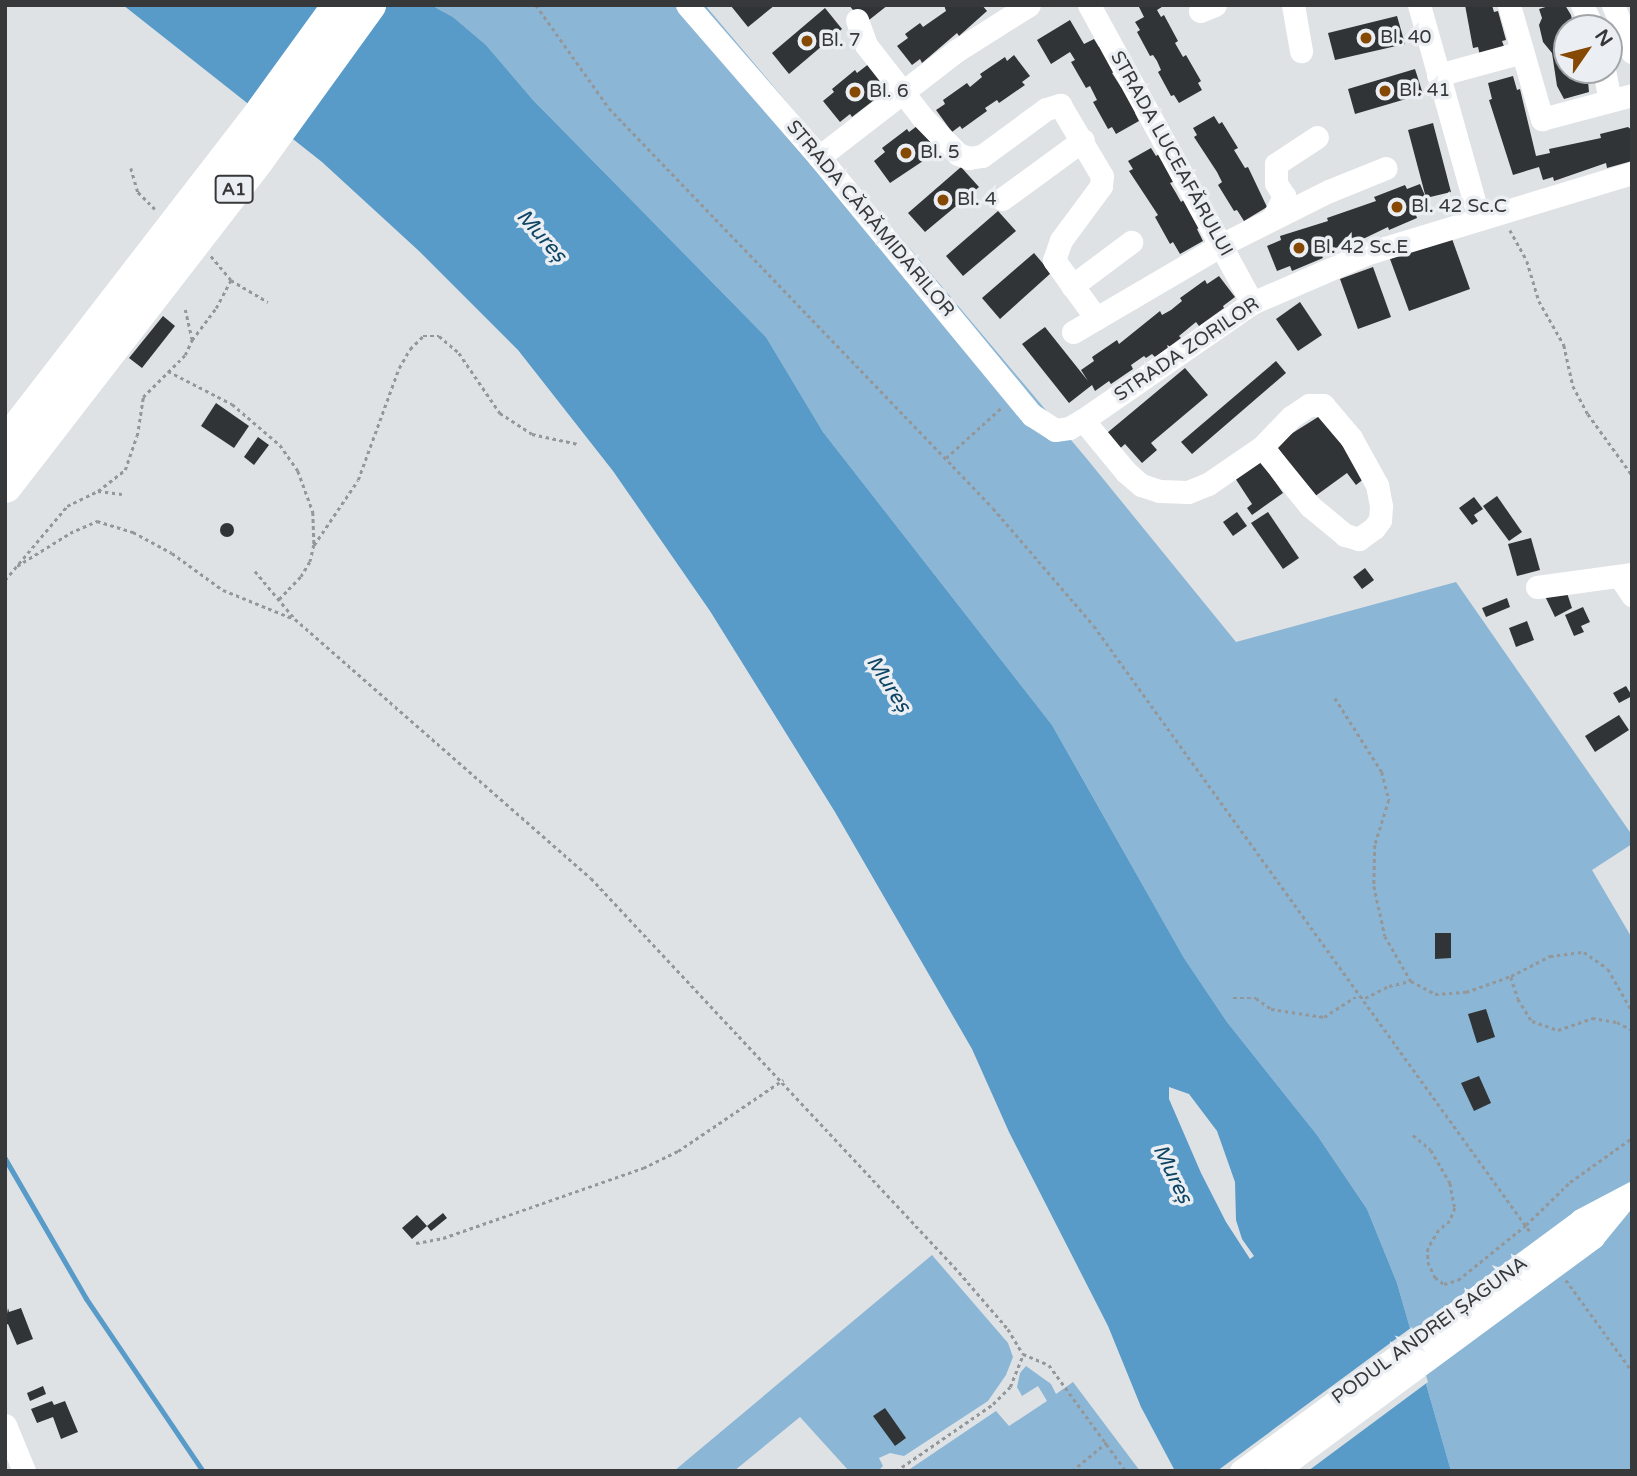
<!DOCTYPE html>
<meta charset="utf-8">
<style>
body{margin:0}
#map{position:relative;width:1637px;height:1476px;overflow:hidden;background:#dee2e5;font-family:"Varela Round",sans-serif}
div>[style]{position:absolute}
[style*='--x']{left:calc(var(--x)*1px);top:calc(var(--y)*1px);width:calc(var(--w)*1px);rotate:calc(var(--a)*1deg)}
.green>*{inset:0;background:#8bb6d5}
.water>*{inset:0;background:#589ac8}
.pier>*{inset:0;background:#dee2e5}
.stream>*{height:4.5px;margin:-2.25px;padding:0 2.25px;transform-origin:2.25px;border-radius:2.25px;background:#589ac8}
.building>*{inset:0;background:#303436}
.round{border-radius:50%}
.path>*{height:2.5px;margin-top:-1.25px;transform-origin:0;background:repeating-linear-gradient(90deg,#949799 0 3.5px,transparent 0 7px)}
.minor>*{height:23px;margin:-11.5px;padding:0 11.5px;transform-origin:11.5px;border-radius:11.5px;background:#fff}
.highway>*{height:33px;margin:-16.5px;padding:0 16.5px;transform-origin:16.5px;border-radius:16.5px;background:#fff}
.dots>*{width:19px;height:19px;translate:-50% -50%;box-sizing:border-box;border:4px solid #ebeff3;border-radius:50%}
span{translate:-50% -50%;white-space:nowrap;text-align:center;line-height:1.15;-webkit-text-stroke:7px #ebeff3;paint-order:stroke}
.shield-label span{padding:2px 5px;background:#ebeff3;border:2px solid;border-radius:5px;-webkit-text-stroke-width:0}
.shield-label{font-size:18px;color:#363839;font-weight:700}
.poi-label{font-size:19px;color:#363839}
.left{translate:0 -50%;text-align:left}
.street-label{font-size:19px;color:#363839}
.water-label{font-size:21px;color:#0e4463;font-style:italic}
.frame{position:absolute;inset:0;border:7px solid #363839;pointer-events:none}
.north{position:absolute;left:1553px;top:14px;width:70px;height:70px;box-sizing:border-box;background:#ebeff3;border:2px solid #a3a6a9;border-radius:50%;rotate:55deg;font-size:19px;font-weight:700;line-height:28px;text-align:center;color:#363839}
.north::after{content:'';display:block;margin:auto;width:24px;height:32px;background:#854903;clip-path:polygon(50% 0,100% 100%,50% 72%,0 100%)}
</style>
<div id="map">
<div class="green">
<i style="clip-path:polygon(431px 5px,705px 5px,1087px 459px,1236px 642px,1456px 582px,1632px 835px,1632px 844px,1592px 870px,1632px 938px,1632px 1471px,1451px 1471px,1397px 1283px,1367px 1209px,1317px 1135px,1227px 1022px,1184px 958px,1052px 725px,823px 432px,766px 337px,533px 100px,486px 45px,453px 17px)"></i>
<i style="clip-path:polygon(932px 1255px,1008px 1343px,1013px 1357px,1006px 1375px,988px 1401px,904px 1456px,890px 1453px,879px 1458px,883px 1466px,878px 1471px,849px 1471px,800px 1417px,734px 1471px,674px 1471px)"></i>
<i style="clip-path:polygon(1026px 1366px,1051px 1384px,1056px 1394px,1073px 1382px,1140px 1471px,907px 1471px,996px 1411px,1009px 1426px,1047px 1401px,1038px 1386px,1022px 1396px,1017px 1387px,1020px 1373px)"></i>
</div>
<div class="water">
<i style="clip-path:polygon(evenodd,123px 5px,431px 5px,453px 17px,486px 45px,533px 100px,766px 337px,823px 432px,1052px 725px,1184px 958px,1227px 1022px,1317px 1135px,1367px 1209px,1397px 1283px,1451px 1471px,1175px 1471px,1141px 1407px,1108px 1326px,1009px 1132px,972px 1049px,835px 812px,710px 611px,613px 471px,518px 350px,419px 251px,322px 162px,123px 5px,1169px 1087px,1189px 1094px,1217px 1131px,1235px 1182px,1236px 1220px,1242px 1239px,1254px 1256px,1250px 1259px,1226px 1222px,1201px 1173px,1169px 1099px,1169px 1087px)"></i>
</div>
<div class="pier">
<i style="clip-path:polygon(1412px 1327px,1428px 1382px,1308px 1471px,1217px 1471px)"></i>
</div>
<div class="stream">
<i style="--x:5;--y:1158;--w:162;--a:59.9"></i>
<i style="--x:86;--y:1298;--w:209;--a:55.9"></i>
</div>
<div class="building">
<i style="clip-path:polygon(775px 5px,748px 27px,731px 6px,733px 5px)"></i>
<i style="clip-path:polygon(849px 5px,888px 5px,864px 24px)"></i>
<i style="clip-path:polygon(944px 5px,982px 5px,987px 11px,959px 36px,957px 33px,922px 63px,920px 59px,912px 65px,897px 46px,908px 38px,905px 34px,920px 23px,923px 27px,946px 11px)"></i>
<i style="clip-path:polygon(1138px 5px,1165px 5px,1157px 10px,1161px 17px,1164px 15px,1178px 41px,1175px 43px,1183px 57px,1186px 55px,1201px 81px,1198px 83px,1202px 90px,1179px 103px,1174px 95px,1171px 96px,1158px 72px,1161px 70px,1157px 61px,1153px 55px,1150px 56px,1137px 32px,1140px 30px,1135px 22px,1144px 17px)"></i>
<i style="clip-path:polygon(1465px 5px,1492px 5px,1494px 12px,1498px 11px,1506px 40px,1502px 41px,1505px 49px,1480px 56px,1478px 47px,1473px 48px)"></i>
<i style="clip-path:polygon(1552px 5px,1565px 5px,1571px 15px,1574px 28px,1567px 28px,1567px 70px,1587px 70px,1589px 92px,1564px 99px,1557px 86px,1552px 53px,1543px 42px,1539px 25px,1542px 18px,1539px 9px)"></i>
<i style="clip-path:polygon(825px 8px,842px 29px,789px 74px,772px 53px)"></i>
<i style="clip-path:polygon(1397px 16px,1405px 44px,1335px 60px,1328px 33px)"></i>
<i style="clip-path:polygon(1070px 20px,1084px 44px,1094px 39px,1099px 47px,1102px 45px,1116px 71px,1112px 73px,1121px 87px,1124px 85px,1139px 111px,1135px 113px,1139px 121px,1116px 134px,1112px 127px,1108px 129px,1093px 102px,1097px 100px,1090px 86px,1086px 88px,1071px 62px,1075px 60px,1070px 52px,1051px 64px,1037px 40px)"></i>
<i style="clip-path:polygon(1014px 55px,1030px 76px,1022px 82px,1025px 85px,999px 103px,997px 100px,985px 108px,987px 111px,962px 129px,960px 126px,952px 132px,936px 110px,945px 104px,943px 100px,967px 83px,970px 87px,982px 77px,980px 74px,1005px 57px,1007px 61px)"></i>
<i style="clip-path:polygon(870px 63px,886px 83px,875px 93px,878px 97px,852px 117px,850px 114px,840px 122px,823px 101px,834px 92px,832px 89px,855px 70px,857px 73px)"></i>
<i style="clip-path:polygon(1415px 69px,1423px 94px,1355px 114px,1348px 89px)"></i>
<i style="clip-path:polygon(1513px 76px,1517px 90px,1520px 89px,1536px 156px,1550px 153px,1549px 149px,1601px 138px,1600px 134px,1628px 127px,1632px 130px,1632px 161px,1607px 168px,1606px 163px,1554px 181px,1553px 177px,1543px 180px,1539px 167px,1513px 175px,1489px 100px,1492px 99px,1488px 83px)"></i>
<i style="clip-path:polygon(1214px 116px,1219px 124px,1222px 122px,1238px 148px,1234px 150px,1245px 168px,1248px 167px,1267px 207px,1244px 221px,1237px 210px,1234px 211px,1218px 185px,1222px 182px,1217px 172px,1194px 137px,1197px 135px,1193px 128px)"></i>
<i style="clip-path:polygon(921px 123px,938px 144px,926px 153px,929px 157px,890px 183px,874px 161px,885px 152px,882px 148px,907px 129px,909px 132px)"></i>
<i style="clip-path:polygon(1433px 123px,1451px 192px,1426px 198px,1430px 209px,1416px 215px,1417px 218px,1389px 230px,1388px 227px,1340px 250px,1338px 247px,1321px 254px,1323px 258px,1292px 271px,1290px 266px,1277px 271px,1267px 246px,1281px 240px,1280px 236px,1328px 221px,1327px 218px,1376px 201px,1374px 197px,1405px 185px,1407px 189px,1420px 184px,1426px 198px,1408px 130px)"></i>
<i style="clip-path:polygon(1151px 148px,1156px 156px,1159px 154px,1175px 181px,1170px 183px,1176px 193px,1181px 202px,1185px 199px,1201px 227px,1197px 229px,1203px 241px,1180px 254px,1173px 242px,1170px 244px,1155px 217px,1158px 215px,1129px 171px,1133px 169px,1128px 161px)"></i>
<i style="clip-path:polygon(961px 167px,979px 187px,925px 232px,908px 213px)"></i>
<i style="clip-path:polygon(998px 211px,1016px 231px,963px 276px,946px 256px)"></i>
<i style="clip-path:polygon(1451px 236px,1470px 289px,1409px 311px,1390px 259px)"></i>
<i style="clip-path:polygon(1034px 253px,1051px 273px,1000px 319px,982px 298px)"></i>
<i style="clip-path:polygon(1373px 267px,1391px 317px,1358px 329px,1340px 279px)"></i>
<i style="clip-path:polygon(1219px 276px,1235px 297px,1223px 306px,1224px 308px,1199px 326px,1196px 322px,1179px 336px,1181px 338px,1155px 357px,1152px 354px,1146px 358px,1144px 356px,1131px 365px,1133px 369px,1111px 384px,1109px 381px,1095px 391px,1092px 385px,1069px 403px,1022px 344px,1045px 327px,1088px 381px,1081px 370px,1094px 361px,1092px 357px,1117px 340px,1119px 344px,1160px 311px,1162px 315px,1171px 310px,1182px 301px,1180px 298px,1205px 280px,1207px 284px)"></i>
<i style="clip-path:polygon(1300px 302px,1322px 335px,1298px 351px,1276px 319px)"></i>
<i style="clip-path:polygon(163px 316px,175px 326px,142px 368px,129px 358px)"></i>
<i style="clip-path:polygon(1276px 361px,1286px 373px,1192px 454px,1181px 442px)"></i>
<i style="clip-path:polygon(1185px 368px,1208px 395px,1151px 443px,1157px 450px,1142px 463px,1125px 444px,1114px 454px,1101px 438px)"></i>
<i style="clip-path:polygon(216px 403px,249px 426px,234px 448px,201px 426px)"></i>
<i style="clip-path:polygon(1326px 412px,1370px 474px,1356px 485px,1347px 473px,1314px 497px,1275px 444px)"></i>
<i style="clip-path:polygon(258px 437px,269px 445px,254px 465px,244px 457px)"></i>
<i style="clip-path:polygon(1257px 456px,1283px 493px,1252px 515px,1247px 508px,1252px 504px,1235px 478px)"></i>
<i style="clip-path:polygon(1497px 496px,1522px 532px,1509px 541px,1483px 506px)"></i>
<i style="clip-path:polygon(1474px 497px,1483px 509px,1474px 515px,1478px 521px,1472px 525px,1459px 508px)"></i>
<i style="clip-path:polygon(1237px 512px,1247px 526px,1233px 536px,1223px 522px)"></i>
<i style="clip-path:polygon(1268px 512px,1299px 558px,1283px 569px,1251px 523px)"></i>
<i class="round" style="left:220px;top:523px;width:14px;height:14px"></i>
<i style="clip-path:polygon(1531px 538px,1540px 570px,1517px 576px,1508px 544px)"></i>
<i style="clip-path:polygon(1365px 568px,1374px 580px,1362px 589px,1353px 577px)"></i>
<i style="clip-path:polygon(1564px 584px,1572px 608px,1555px 617px,1543px 592px)"></i>
<i style="clip-path:polygon(1507px 598px,1510px 607px,1486px 617px,1482px 608px)"></i>
<i style="clip-path:polygon(1583px 607px,1590px 622px,1581px 626px,1584px 632px,1574px 636px,1565px 615px)"></i>
<i style="clip-path:polygon(1527px 621px,1534px 640px,1516px 647px,1509px 628px)"></i>
<i style="clip-path:polygon(1626px 686px,1632px 696px,1619px 703px,1613px 693px)"></i>
<i style="clip-path:polygon(1619px 715px,1629px 730px,1595px 752px,1585px 736px)"></i>
<i style="clip-path:polygon(1435px 933px,1451px 933px,1451px 958px,1435px 959px)"></i>
<i style="clip-path:polygon(1486px 1009px,1495px 1037px,1477px 1043px,1468px 1014px)"></i>
<i style="clip-path:polygon(1479px 1076px,1491px 1103px,1474px 1111px,1461px 1083px)"></i>
<i style="clip-path:polygon(443px 1213px,447px 1218px,431px 1231px,427px 1226px,412px 1239px,402px 1228px,417px 1215px,427px 1226px)"></i>
<i style="clip-path:polygon(8px 1308px,9px 1312px,21px 1308px,33px 1339px,17px 1345px,8px 1324px,5px 1325px)"></i>
<i style="clip-path:polygon(43px 1386px,46px 1394px,30px 1401px,27px 1393px)"></i>
<i style="clip-path:polygon(52px 1401px,54px 1405px,65px 1401px,78px 1432px,61px 1439px,53px 1417px,37px 1423px,31px 1409px)"></i>
<i style="clip-path:polygon(885px 1408px,906px 1438px,895px 1446px,873px 1416px)"></i>
</div>
<div class="path">
<i style="--x:536;--y:5;--w:126;--a:54.7"></i>
<i style="--x:609;--y:108;--w:554;--a:46.17"></i>
<i style="--x:993;--y:508;--w:155;--a:49.4"></i>
<i style="--x:1094;--y:626;--w:748;--a:54.25"></i>
<i style="--x:131;--y:168;--w:25;--a:74"></i>
<i style="--x:138;--y:192;--w:24;--a:45"></i>
<i style="--x:1510;--y:230;--w:35;--a:61"></i>
<i style="--x:1527;--y:261;--w:42;--a:73.3"></i>
<i style="--x:1539;--y:301;--w:51;--a:60.4"></i>
<i style="--x:1564;--y:345;--w:42;--a:77.6"></i>
<i style="--x:1573;--y:386;--w:32;--a:62"></i>
<i style="--x:1588;--y:414;--w:75;--a:54.2"></i>
<i style="--x:211;--y:256;--w:31;--a:50"></i>
<i style="--x:231;--y:280;--w:43;--a:30.7"></i>
<i style="--x:192;--y:340;--w:40;--a:-53"></i>
<i style="--x:216;--y:308;--w:32;--a:-62"></i>
<i style="--x:168;--y:371;--w:72;--a:27.3"></i>
<i style="--x:232;--y:404;--w:63;--a:40.5"></i>
<i style="--x:280;--y:445;--w:32;--a:55"></i>
<i style="--x:298;--y:471;--w:44;--a:69.9"></i>
<i style="--x:313;--y:512;--w:33;--a:88"></i>
<i style="--x:314;--y:545;--w:17;--a:103"></i>
<i style="--x:310;--y:562;--w:17;--a:121"></i>
<i style="--x:301;--y:577;--w:32;--a:134"></i>
<i style="--x:946;--y:458;--w:74;--a:-42.3"></i>
<i style="--x:98;--y:491;--w:34;--a:-38"></i>
<i style="--x:125;--y:470;--w:36;--a:-71"></i>
<i style="--x:137;--y:436;--w:39;--a:-81"></i>
<i style="--x:143;--y:397;--w:59;--a:-45"></i>
<i style="--x:185;--y:355;--w:17;--a:-65"></i>
<i style="--x:192;--y:340;--w:31;--a:-103"></i>
<i style="--x:314;--y:545;--w:78;--a:-55.9"></i>
<i style="--x:358;--y:480;--w:119;--a:-69.9"></i>
<i style="--x:399;--y:368;--w:22;--a:-60"></i>
<i style="--x:410;--y:349;--w:18;--a:-45"></i>
<i style="--x:423;--y:336;--w:16;--a:0"></i>
<i style="--x:439;--y:336;--w:26;--a:40"></i>
<i style="--x:459;--y:353;--w:73;--a:55.7"></i>
<i style="--x:500;--y:413;--w:38;--a:33"></i>
<i style="--x:532;--y:434;--w:47;--a:12.3"></i>
<i style="--x:17;--y:566;--w:62;--a:-31.9"></i>
<i style="--x:70;--y:533;--w:30;--a:-24"></i>
<i style="--x:97;--y:521;--w:38;--a:17"></i>
<i style="--x:133;--y:532;--w:44;--a:28.3"></i>
<i style="--x:172;--y:553;--w:63;--a:36"></i>
<i style="--x:223;--y:590;--w:74;--a:22.1"></i>
<i style="--x:255;--y:571;--w:62;--a:50.2"></i>
<i style="--x:295;--y:619;--w:393;--a:41.2"></i>
<i style="--x:591;--y:878;--w:539;--a:46.95"></i>
<i style="--x:959;--y:1272;--w:75;--a:49.3"></i>
<i style="--x:1008;--y:1329;--w:29;--a:59"></i>
<i style="--x:1023;--y:1354;--w:28;--a:23"></i>
<i style="--x:1049;--y:1365;--w:131;--a:54"></i>
<i style="--x:5;--y:580;--w:97;--a:-50"></i>
<i style="--x:67;--y:506;--w:34;--a:-26"></i>
<i style="--x:98;--y:491;--w:24;--a:7"></i>
<i style="--x:1335;--y:698;--w:88;--a:57.6"></i>
<i style="--x:1382;--y:772;--w:29;--a:76"></i>
<i style="--x:1389;--y:800;--w:47;--a:107.3"></i>
<i style="--x:1375;--y:845;--w:41;--a:91.4"></i>
<i style="--x:1374;--y:886;--w:51;--a:77.6"></i>
<i style="--x:1385;--y:936;--w:52;--a:60"></i>
<i style="--x:1411;--y:981;--w:27;--a:28"></i>
<i style="--x:1435;--y:994;--w:31;--a:-4"></i>
<i style="--x:1466;--y:992;--w:48;--a:-19.6"></i>
<i style="--x:1511;--y:976;--w:44;--a:-27.1"></i>
<i style="--x:1550;--y:956;--w:34;--a:-7"></i>
<i style="--x:1584;--y:952;--w:29;--a:35"></i>
<i style="--x:1608;--y:969;--w:48;--a:60.3"></i>
<i style="--x:1511;--y:977;--w:23;--a:72"></i>
<i style="--x:1518;--y:999;--w:26;--a:58"></i>
<i style="--x:1532;--y:1021;--w:28;--a:19"></i>
<i style="--x:1558;--y:1030;--w:36;--a:-19"></i>
<i style="--x:1592;--y:1018;--w:25;--a:9"></i>
<i style="--x:1617;--y:1022;--w:17;--a:28"></i>
<i style="--x:1233;--y:998;--w:23;--a:0"></i>
<i style="--x:1256;--y:998;--w:19;--a:36"></i>
<i style="--x:1271;--y:1009;--w:54;--a:8.6"></i>
<i style="--x:1324;--y:1017;--w:35;--a:-33"></i>
<i style="--x:1353;--y:998;--w:12;--a:0"></i>
<i style="--x:1365;--y:998;--w:27;--a:-27"></i>
<i style="--x:1389;--y:986;--w:23;--a:-13"></i>
<i style="--x:1413;--y:1135;--w:23;--a:40"></i>
<i style="--x:1431;--y:1150;--w:38;--a:60"></i>
<i style="--x:1450;--y:1183;--w:25;--a:79"></i>
<i style="--x:1455;--y:1208;--w:14;--a:111"></i>
<i style="--x:1450;--y:1221;--w:14;--a:141"></i>
<i style="--x:1439;--y:1230;--w:21;--a:121"></i>
<i style="--x:1428;--y:1248;--w:14;--a:90"></i>
<i style="--x:1428;--y:1262;--w:17;--a:65"></i>
<i style="--x:1435;--y:1277;--w:11;--a:38"></i>
<i style="--x:1444;--y:1284;--w:15;--a:-16"></i>
<i style="--x:1458;--y:1280;--w:87;--a:-39"></i>
<i style="--x:1526;--y:1225;--w:62;--a:-44.3"></i>
<i style="--x:1570;--y:1182;--w:76;--a:-35.4"></i>
<i style="--x:416;--y:1243;--w:27;--a:-10"></i>
<i style="--x:443;--y:1238;--w:212;--a:-19.3"></i>
<i style="--x:643;--y:1168;--w:39;--a:-26"></i>
<i style="--x:678;--y:1151;--w:127;--a:-34.1"></i>
<i style="--x:1566;--y:1280;--w:112;--a:54"></i>
<i style="--x:896;--y:1471;--w:118;--a:-34.6"></i>
<i style="--x:993;--y:1404;--w:24;--a:-45"></i>
<i style="--x:1010;--y:1387;--w:35;--a:-68"></i>
<i style="--x:1072;--y:1471;--w:45;--a:-39.6"></i>
</div>
<div class="minor">
<i style="--x:687;--y:5;--w:201;--a:49"></i>
<i style="--x:819;--y:157;--w:335;--a:50.5"></i>
<i style="--x:1032;--y:415;--w:27;--a:33"></i>
<i style="--x:1055;--y:430;--w:14;--a:-8"></i>
<i style="--x:1069;--y:428;--w:16;--a:-30"></i>
<i style="--x:1083;--y:420;--w:206;--a:-34.7"></i>
<i style="--x:1252;--y:303;--w:123;--a:-23.4"></i>
<i style="--x:1365;--y:254;--w:279;--a:-16.9"></i>
<i style="--x:1089;--y:5;--w:340;--a:61.3"></i>
<i style="--x:1293;--y:5;--w:47;--a:80.1"></i>
<i style="--x:1419;--y:5;--w:221;--a:74.3"></i>
<i style="--x:1509;--y:5;--w:119;--a:73.9"></i>
<i style="--x:1542;--y:119;--w:93;--a:-14.9"></i>
<i style="--x:1582;--y:5;--w:25;--a:64"></i>
<i style="--x:1613;--y:5;--w:51;--a:68"></i>
<i style="--x:1200;--y:11;--w:16;--a:-22"></i>
<i style="--x:857;--y:20;--w:27;--a:70"></i>
<i style="--x:866;--y:45;--w:91;--a:52.1"></i>
<i style="--x:922;--y:117;--w:52;--a:45.8"></i>
<i style="--x:958;--y:154;--w:12;--a:20"></i>
<i style="--x:969;--y:158;--w:13;--a:-9"></i>
<i style="--x:982;--y:156;--w:79;--a:-36.3"></i>
<i style="--x:1046;--y:109;--w:15;--a:-16"></i>
<i style="--x:1060;--y:105;--w:82;--a:59.4"></i>
<i style="--x:1102;--y:176;--w:10;--a:96"></i>
<i style="--x:1101;--y:186;--w:67;--a:126.5"></i>
<i style="--x:1061;--y:240;--w:21;--a:109"></i>
<i style="--x:1054;--y:260;--w:72;--a:54.1"></i>
<i style="--x:1604;--y:70;--w:31;--a:79"></i>
<i style="--x:1438;--y:75;--w:87;--a:-15.3"></i>
<i style="--x:819;--y:157;--w:173;--a:-37.7"></i>
<i style="--x:956;--y:51;--w:86;--a:-32.2"></i>
<i style="--x:1002;--y:199;--w:100;--a:-36.1"></i>
<i style="--x:1273;--y:218;--w:25;--a:-63"></i>
<i style="--x:1284;--y:196;--w:15;--a:-122"></i>
<i style="--x:1276;--y:183;--w:19;--a:-90"></i>
<i style="--x:1276;--y:164;--w:49;--a:-33.4"></i>
<i style="--x:1072;--y:286;--w:74;--a:-36.7"></i>
<i style="--x:1073;--y:332;--w:172;--a:-30.4"></i>
<i style="--x:1221;--y:245;--w:121;--a:-26.6"></i>
<i style="--x:1329;--y:191;--w:61;--a:-22"></i>
<i style="--x:1083;--y:420;--w:67;--a:50.4"></i>
<i style="--x:1126;--y:472;--w:20;--a:41"></i>
<i style="--x:1141;--y:485;--w:19;--a:18"></i>
<i style="--x:1159;--y:491;--w:29;--a:2"></i>
<i style="--x:1188;--y:492;--w:22;--a:-22"></i>
<i style="--x:1208;--y:484;--w:65;--a:-34.4"></i>
<i style="--x:1262;--y:447;--w:42;--a:-46"></i>
<i style="--x:1291;--y:417;--w:22;--a:-34"></i>
<i style="--x:1309;--y:405;--w:14;--a:0"></i>
<i style="--x:1323;--y:405;--w:43;--a:49.7"></i>
<i style="--x:1351;--y:438;--w:54;--a:61"></i>
<i style="--x:1377;--y:485;--w:21;--a:79"></i>
<i style="--x:1381;--y:506;--w:14;--a:94"></i>
<i style="--x:1380;--y:520;--w:10;--a:127"></i>
<i style="--x:1374;--y:528;--w:19;--a:144"></i>
<i style="--x:1359;--y:539;--w:15;--a:-164"></i>
<i style="--x:1345;--y:535;--w:45;--a:-140.4"></i>
<i style="--x:1310;--y:506;--w:76;--a:-129.1"></i>
<i style="--x:1620;--y:577;--w:22;--a:56"></i>
<i style="--x:1537;--y:587;--w:96;--a:-7.8"></i>
<i style="--x:5;--y:1425;--w:50;--a:67.6"></i>
<i style="--x:1241;--y:1471;--w:423;--a:-36.4"></i>
<i style="--x:1581;--y:1220;--w:58;--a:-27.9"></i>
<i style="--x:1276;--y:1471;--w:394;--a:-36.4"></i>
<i style="--x:1593;--y:1237;--w:43;--a:-50.7"></i>
</div>
<div class="highway">
<i style="--x:5;--y:443;--w:421;--a:-52.3"></i>
<i style="--x:262;--y:110;--w:130;--a:-54.1"></i>
<i style="--x:5;--y:486;--w:411;--a:-52.3"></i>
<i style="--x:256;--y:161;--w:193;--a:-54.1"></i>
</div>
<div class="dots">
<i style="left:1366px;top:38px;background:#854903"></i>
<i style="left:807px;top:41px;background:#854903"></i>
<i style="left:1385px;top:91px;background:#854903"></i>
<i style="left:855px;top:92px;background:#854903"></i>
<i style="left:906px;top:153px;background:#854903"></i>
<i style="left:943px;top:200px;background:#854903"></i>
<i style="left:1397px;top:207px;background:#854903"></i>
<i style="left:1299px;top:248px;background:#854903"></i>
</div>
<div class="shield-label">
<span style="left:234px;top:189px">A1</span>
</div>
<div class="poi-label">
<span class="left" style="left:1380px;top:38px">Bl. 40</span>
<span class="left" style="left:821px;top:41px">Bl. 7</span>
<span class="left" style="left:1399px;top:91px">Bl. 41</span>
<span class="left" style="left:869px;top:92px">Bl. 6</span>
<span class="left" style="left:920px;top:153px">Bl. 5</span>
<span class="left" style="left:957px;top:200px">Bl. 4</span>
<span class="left" style="left:1411px;top:207px">Bl. 42 Sc.C</span>
<span class="left" style="left:1313px;top:248px">Bl. 42 Sc.E</span>
</div>
<div class="street-label">
<span style="left:1171px;top:154px;rotate:61deg">STRADA LUCEAFĂRULUI</span>
<span style="left:870px;top:219px;rotate:50deg">STRADA CĂRĂMIDARILOR</span>
<span style="left:1187px;top:350px;rotate:-34deg">STRADA ZORILOR</span>
<span style="left:1430px;top:1331px;rotate:-36deg">PODUL ANDREI ȘAGUNA</span>
</div>
<div class="water-label">
<span style="left:541px;top:236px;rotate:48deg">Mureș</span>
<span style="left:888px;top:684px;rotate:57deg">Mureș</span>
<span style="left:1172px;top:1174px;rotate:64deg">Mureș</span>
</div>
<div class="frame"></div>
<div class="north">N</div>
</div>
